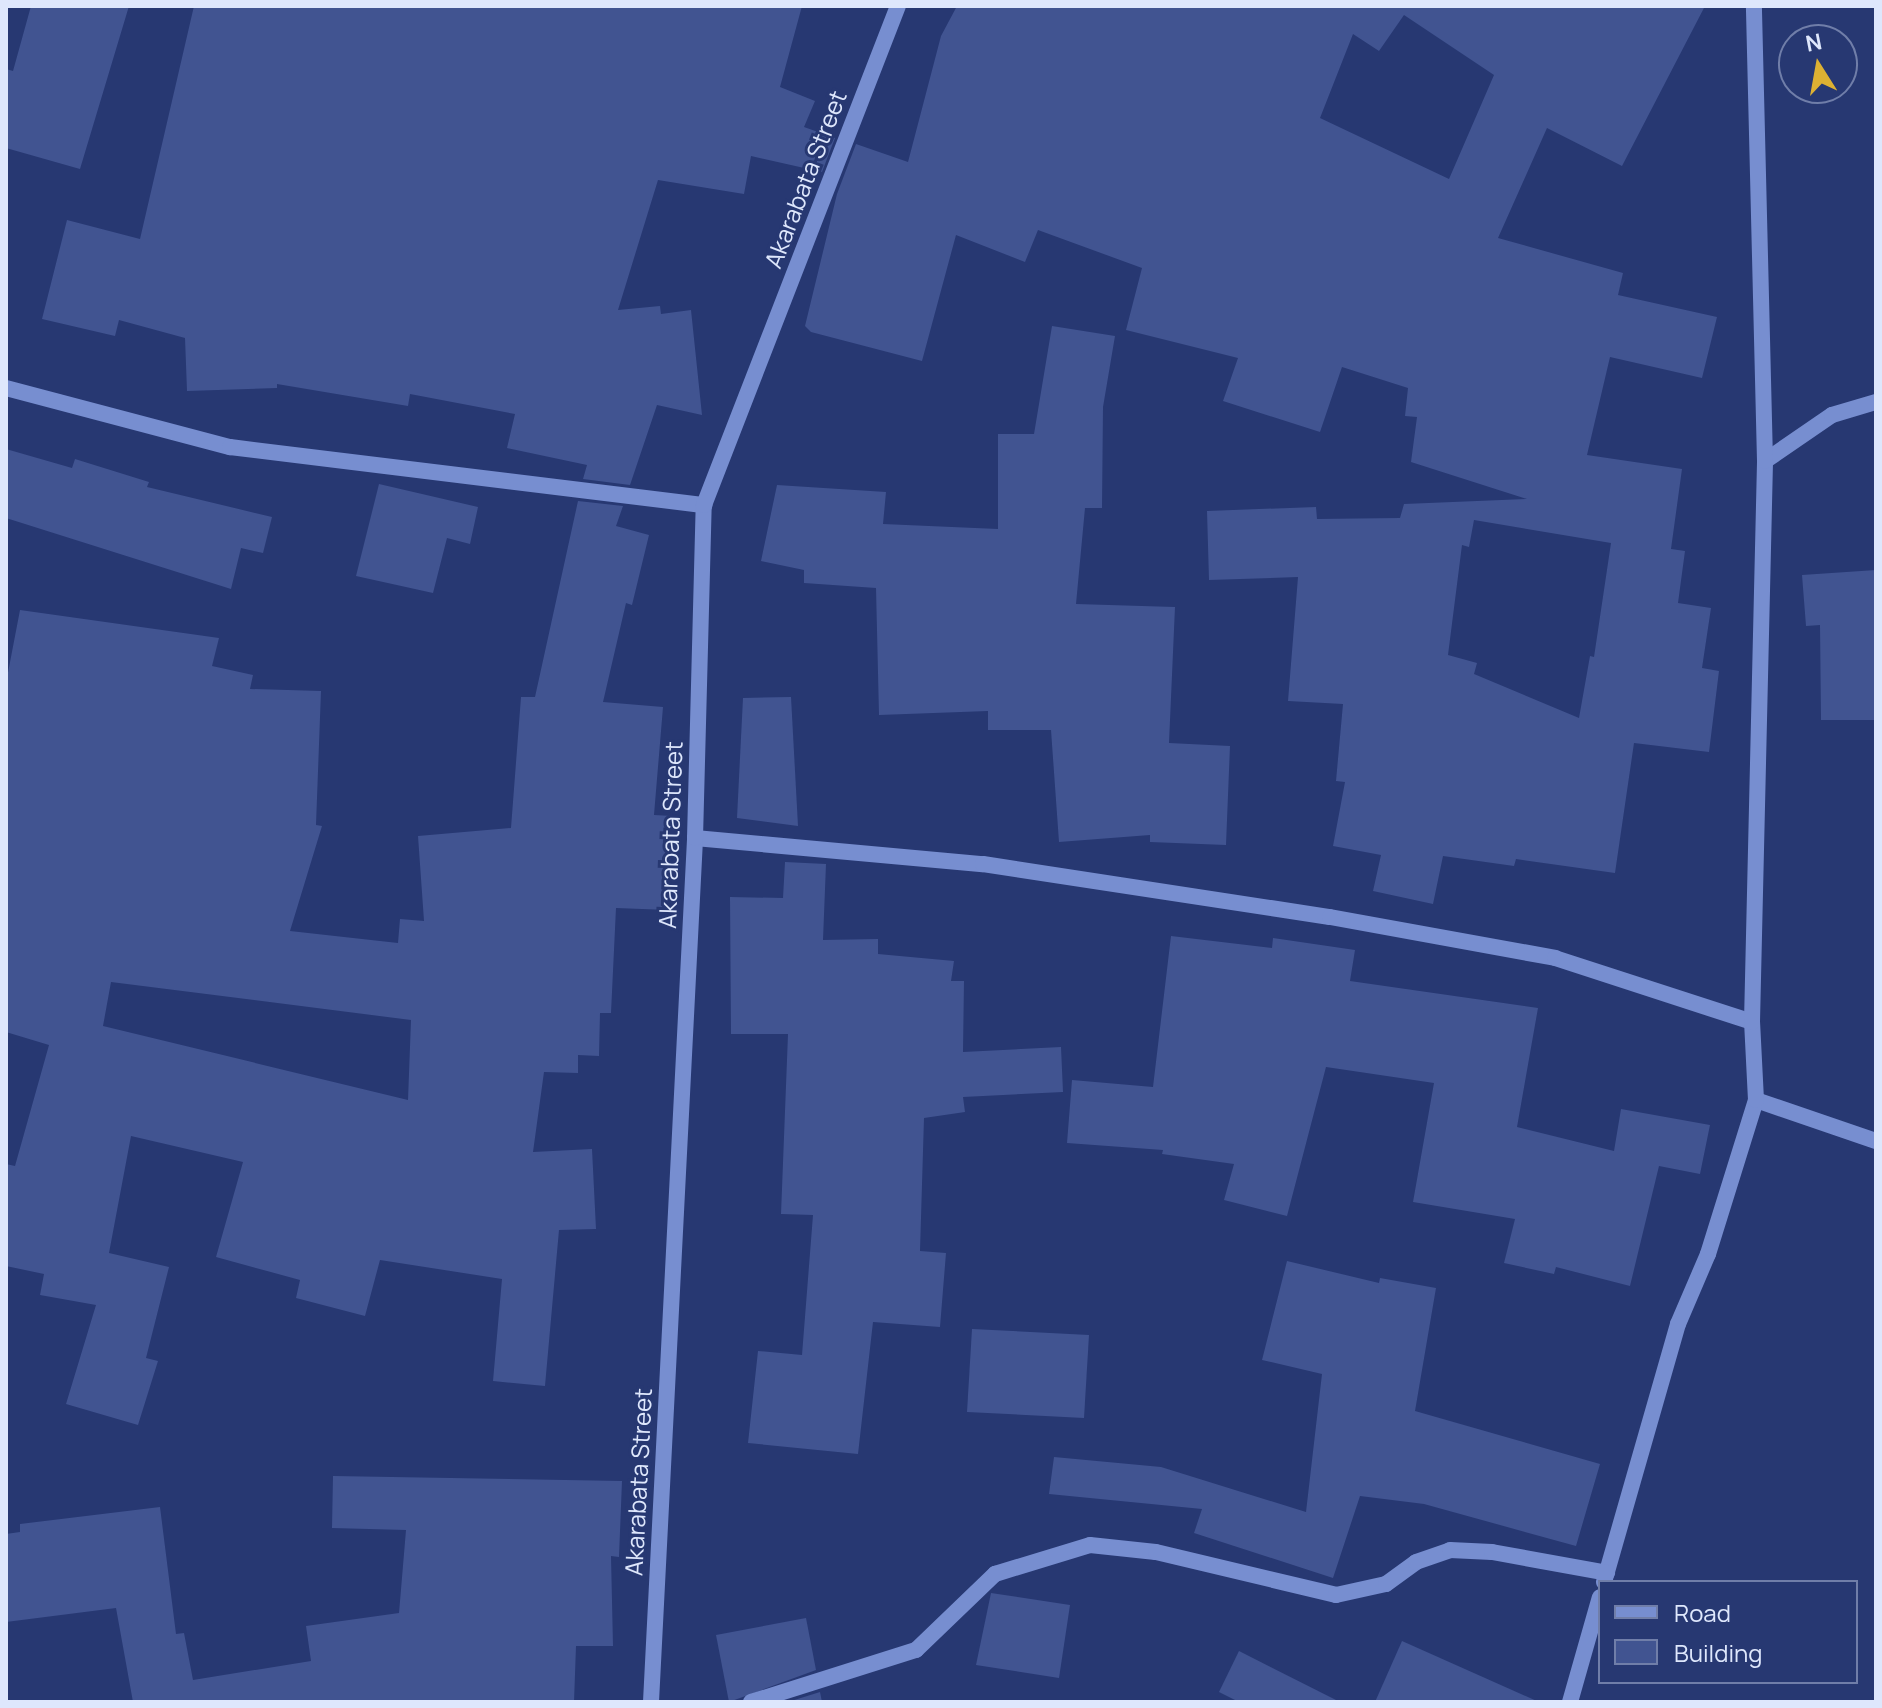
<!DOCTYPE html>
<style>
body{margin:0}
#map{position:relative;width:1882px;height:1708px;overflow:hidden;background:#273872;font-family:Manrope,sans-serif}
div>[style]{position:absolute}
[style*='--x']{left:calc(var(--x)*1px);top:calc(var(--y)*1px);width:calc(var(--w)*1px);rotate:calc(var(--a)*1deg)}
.building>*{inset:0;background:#415491}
.minor>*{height:16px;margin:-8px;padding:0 8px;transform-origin:8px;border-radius:8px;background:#778ed0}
span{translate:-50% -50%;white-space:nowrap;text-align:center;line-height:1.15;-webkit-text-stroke:6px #273872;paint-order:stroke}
.street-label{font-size:24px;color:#dee7fc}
.frame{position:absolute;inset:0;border:8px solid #dee7fc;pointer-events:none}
.legend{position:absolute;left:1598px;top:1580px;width:260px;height:104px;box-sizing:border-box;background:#273872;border:2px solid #707ea9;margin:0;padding:10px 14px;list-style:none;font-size:24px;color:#dee7fc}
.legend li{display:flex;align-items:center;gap:16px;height:40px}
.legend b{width:40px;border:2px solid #707ea9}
.north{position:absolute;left:1778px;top:24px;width:80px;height:80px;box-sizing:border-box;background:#273872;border:2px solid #707ea9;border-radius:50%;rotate:349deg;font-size:22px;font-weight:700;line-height:32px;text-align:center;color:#dee7fc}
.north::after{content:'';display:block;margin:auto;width:28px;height:36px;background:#ddb133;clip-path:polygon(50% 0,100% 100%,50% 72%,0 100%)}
</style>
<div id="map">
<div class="building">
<i style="clip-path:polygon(31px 6px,129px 6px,80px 169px,6px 148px,6px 69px,13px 71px)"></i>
<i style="clip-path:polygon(194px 6px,802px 6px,780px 87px,815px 101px,804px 127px,835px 138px,822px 172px,751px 156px,744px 194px,658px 180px,618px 310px,660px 306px,661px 314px,691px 310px,702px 415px,657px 405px,630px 485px,583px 479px,587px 465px,507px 448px,515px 414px,410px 394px,408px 406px,277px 384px,277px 388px,187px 391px,185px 338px,119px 320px,115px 336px,42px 319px,67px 220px,140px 239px)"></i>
<i style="clip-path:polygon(evenodd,957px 6px,1705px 6px,1622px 166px,1547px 128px,1498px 238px,1623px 273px,1618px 295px,1717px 317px,1702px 378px,1610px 357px,1587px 455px,1682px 469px,1671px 549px,1685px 551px,1678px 603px,1711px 608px,1702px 668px,1719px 671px,1709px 752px,1634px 743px,1615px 873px,1516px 859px,1514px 866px,1443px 856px,1433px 904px,1373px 891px,1381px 855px,1333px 846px,1345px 782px,1336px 781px,1343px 704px,1288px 701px,1298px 577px,1209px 580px,1207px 511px,1316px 507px,1317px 519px,1400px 518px,1404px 504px,1527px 499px,1411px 462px,1417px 417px,1405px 416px,1408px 388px,1342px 367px,1320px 432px,1223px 401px,1238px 358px,1126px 330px,1142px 268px,1038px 230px,1025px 262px,956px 235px,922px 361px,811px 332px,805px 326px,837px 194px,856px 144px,908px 162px,941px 36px,957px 6px,1404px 15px,1494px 75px,1449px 179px,1320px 118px,1353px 34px,1379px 51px,1404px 15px,957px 6px,1474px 520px,1611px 543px,1594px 657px,1590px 656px,1579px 718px,1474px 674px,1477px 663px,1448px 655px,1462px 545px,1469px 547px,1474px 520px)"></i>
<i style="clip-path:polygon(1052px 326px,1115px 336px,1103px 407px,1102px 508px,1085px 508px,1076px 604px,1175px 607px,1169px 743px,1230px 746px,1226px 845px,1150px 842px,1150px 835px,1059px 842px,1051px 730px,988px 730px,988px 711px,879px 715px,876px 588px,804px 583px,804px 570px,761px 561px,777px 485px,886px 492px,883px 524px,998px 529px,998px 434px,1034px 434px)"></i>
<i style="clip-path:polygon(6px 449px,72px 468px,75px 459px,149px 482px,147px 487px,272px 517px,263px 553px,241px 548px,231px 589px,6px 518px)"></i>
<i style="clip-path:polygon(379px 484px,478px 507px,470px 544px,447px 538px,433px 593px,356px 576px)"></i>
<i style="clip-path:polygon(evenodd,578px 501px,623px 506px,616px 526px,649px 535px,632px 605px,626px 603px,603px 702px,663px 707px,654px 815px,672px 816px,668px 910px,616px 908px,611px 1013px,600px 1013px,599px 1056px,578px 1055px,578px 1073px,544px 1072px,533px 1152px,592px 1149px,596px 1229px,559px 1230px,545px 1386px,493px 1381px,502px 1279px,380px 1260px,365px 1316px,296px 1298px,300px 1280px,216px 1257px,243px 1162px,131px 1136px,109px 1253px,169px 1267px,146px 1358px,158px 1361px,138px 1425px,66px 1404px,96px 1305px,40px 1295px,44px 1274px,6px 1266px,6px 1164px,15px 1166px,49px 1045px,6px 1032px,6px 683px,20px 610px,219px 638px,212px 666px,253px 675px,250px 689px,321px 691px,316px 825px,322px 826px,290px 931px,398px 943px,400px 919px,424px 921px,418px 836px,511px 828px,521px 697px,535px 697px,578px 501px,111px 982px,411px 1020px,408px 1100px,103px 1026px,111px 982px)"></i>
<i style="clip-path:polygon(1876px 570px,1876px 720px,1821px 720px,1820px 625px,1806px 626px,1802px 575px)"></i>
<i style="clip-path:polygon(791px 697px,798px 826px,737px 818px,743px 698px)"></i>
<i style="clip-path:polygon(785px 862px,826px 864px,823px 940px,878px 939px,878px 954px,954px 961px,951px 981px,964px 981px,963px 1052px,1061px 1047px,1063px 1092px,963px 1097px,965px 1112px,924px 1118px,920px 1251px,946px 1253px,940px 1327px,873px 1322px,858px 1454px,748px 1443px,758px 1351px,802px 1355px,813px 1215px,781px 1214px,788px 1034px,731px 1034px,730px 897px,783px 898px)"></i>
<i style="clip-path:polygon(1171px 936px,1272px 948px,1273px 938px,1355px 950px,1350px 981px,1538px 1008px,1517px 1127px,1614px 1151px,1621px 1109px,1710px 1125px,1700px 1174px,1659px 1166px,1630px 1286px,1556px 1267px,1554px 1274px,1504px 1263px,1515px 1219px,1413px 1202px,1434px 1083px,1326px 1067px,1287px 1216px,1224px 1200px,1234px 1164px,1162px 1154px,1163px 1150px,1067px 1143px,1072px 1080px,1153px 1087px)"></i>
<i style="clip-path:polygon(1287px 1261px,1379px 1283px,1380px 1278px,1436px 1288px,1415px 1411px,1600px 1464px,1576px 1546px,1424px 1504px,1360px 1496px,1333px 1578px,1194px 1533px,1202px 1509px,1049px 1494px,1054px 1457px,1161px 1467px,1306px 1512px,1322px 1374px,1262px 1360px)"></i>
<i style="clip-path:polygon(972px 1329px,1089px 1335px,1084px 1418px,967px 1412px)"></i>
<i style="clip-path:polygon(333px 1476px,622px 1481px,619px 1557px,611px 1556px,613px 1646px,576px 1646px,574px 1702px,133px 1702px,116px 1608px,6px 1622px,6px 1534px,20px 1532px,20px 1524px,160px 1507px,176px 1634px,184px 1633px,193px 1680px,311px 1661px,306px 1626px,399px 1613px,406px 1530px,332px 1528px)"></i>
<i style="clip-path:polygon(991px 1593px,1070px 1605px,1059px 1678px,976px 1665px)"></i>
<i style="clip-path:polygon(806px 1618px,816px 1670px,729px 1702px,716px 1635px)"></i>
<i style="clip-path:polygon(1402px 1641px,1539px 1702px,1375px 1702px)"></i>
<i style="clip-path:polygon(1239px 1651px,1340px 1702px,1239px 1702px,1219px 1692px)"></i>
<i style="clip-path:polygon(820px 1692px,822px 1702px,788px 1702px)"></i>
</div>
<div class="minor">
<i style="--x:6;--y:388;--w:232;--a:14.8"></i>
<i style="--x:230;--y:447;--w:478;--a:7"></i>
<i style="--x:1765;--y:461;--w:81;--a:-34.5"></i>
<i style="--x:1832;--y:415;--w:46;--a:-16.5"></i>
<i style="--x:695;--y:838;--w:289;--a:5.2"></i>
<i style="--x:983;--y:864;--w:351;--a:8.7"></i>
<i style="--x:1330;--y:917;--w:229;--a:10.3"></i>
<i style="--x:1555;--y:958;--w:207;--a:18"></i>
<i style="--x:1756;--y:1100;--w:127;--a:18.9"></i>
<i style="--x:1604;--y:1582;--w:268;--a:-74"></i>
<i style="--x:1678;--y:1324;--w:76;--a:-66.8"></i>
<i style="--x:1708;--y:1254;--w:161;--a:-72.7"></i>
<i style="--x:1756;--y:1100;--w:78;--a:-92.9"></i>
<i style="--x:1752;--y:1022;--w:561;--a:-88.67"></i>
<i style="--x:1765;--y:461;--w:455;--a:-91.4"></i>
<i style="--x:651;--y:1702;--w:865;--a:-87.08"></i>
<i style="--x:695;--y:838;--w:333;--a:-88.5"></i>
<i style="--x:704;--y:505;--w:535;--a:-68.76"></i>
<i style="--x:751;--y:1702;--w:173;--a:-17.5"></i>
<i style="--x:916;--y:1650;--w:110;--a:-43.9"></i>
<i style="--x:995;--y:1574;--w:99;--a:-17"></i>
<i style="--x:1090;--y:1545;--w:66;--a:6.1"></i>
<i style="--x:1156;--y:1552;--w:185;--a:13.4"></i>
<i style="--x:1336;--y:1595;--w:51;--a:-12.4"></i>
<i style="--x:1386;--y:1584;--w:37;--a:-36"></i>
<i style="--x:1416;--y:1562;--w:36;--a:-19"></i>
<i style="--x:1450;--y:1550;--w:42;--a:2.7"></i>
<i style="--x:1492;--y:1552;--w:117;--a:10.3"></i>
<i style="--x:1570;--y:1702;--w:109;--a:-74.1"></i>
</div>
<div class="street-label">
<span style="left:805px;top:179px;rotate:-69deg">Akarabata Street</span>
<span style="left:670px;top:835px;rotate:-88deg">Akarabata Street</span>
<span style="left:638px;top:1482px;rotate:-87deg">Akarabata Street</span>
</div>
<div class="frame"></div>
<ul class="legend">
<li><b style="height:10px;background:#778ed0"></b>Road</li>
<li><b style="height:22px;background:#415491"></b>Building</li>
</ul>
<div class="north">N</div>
</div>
